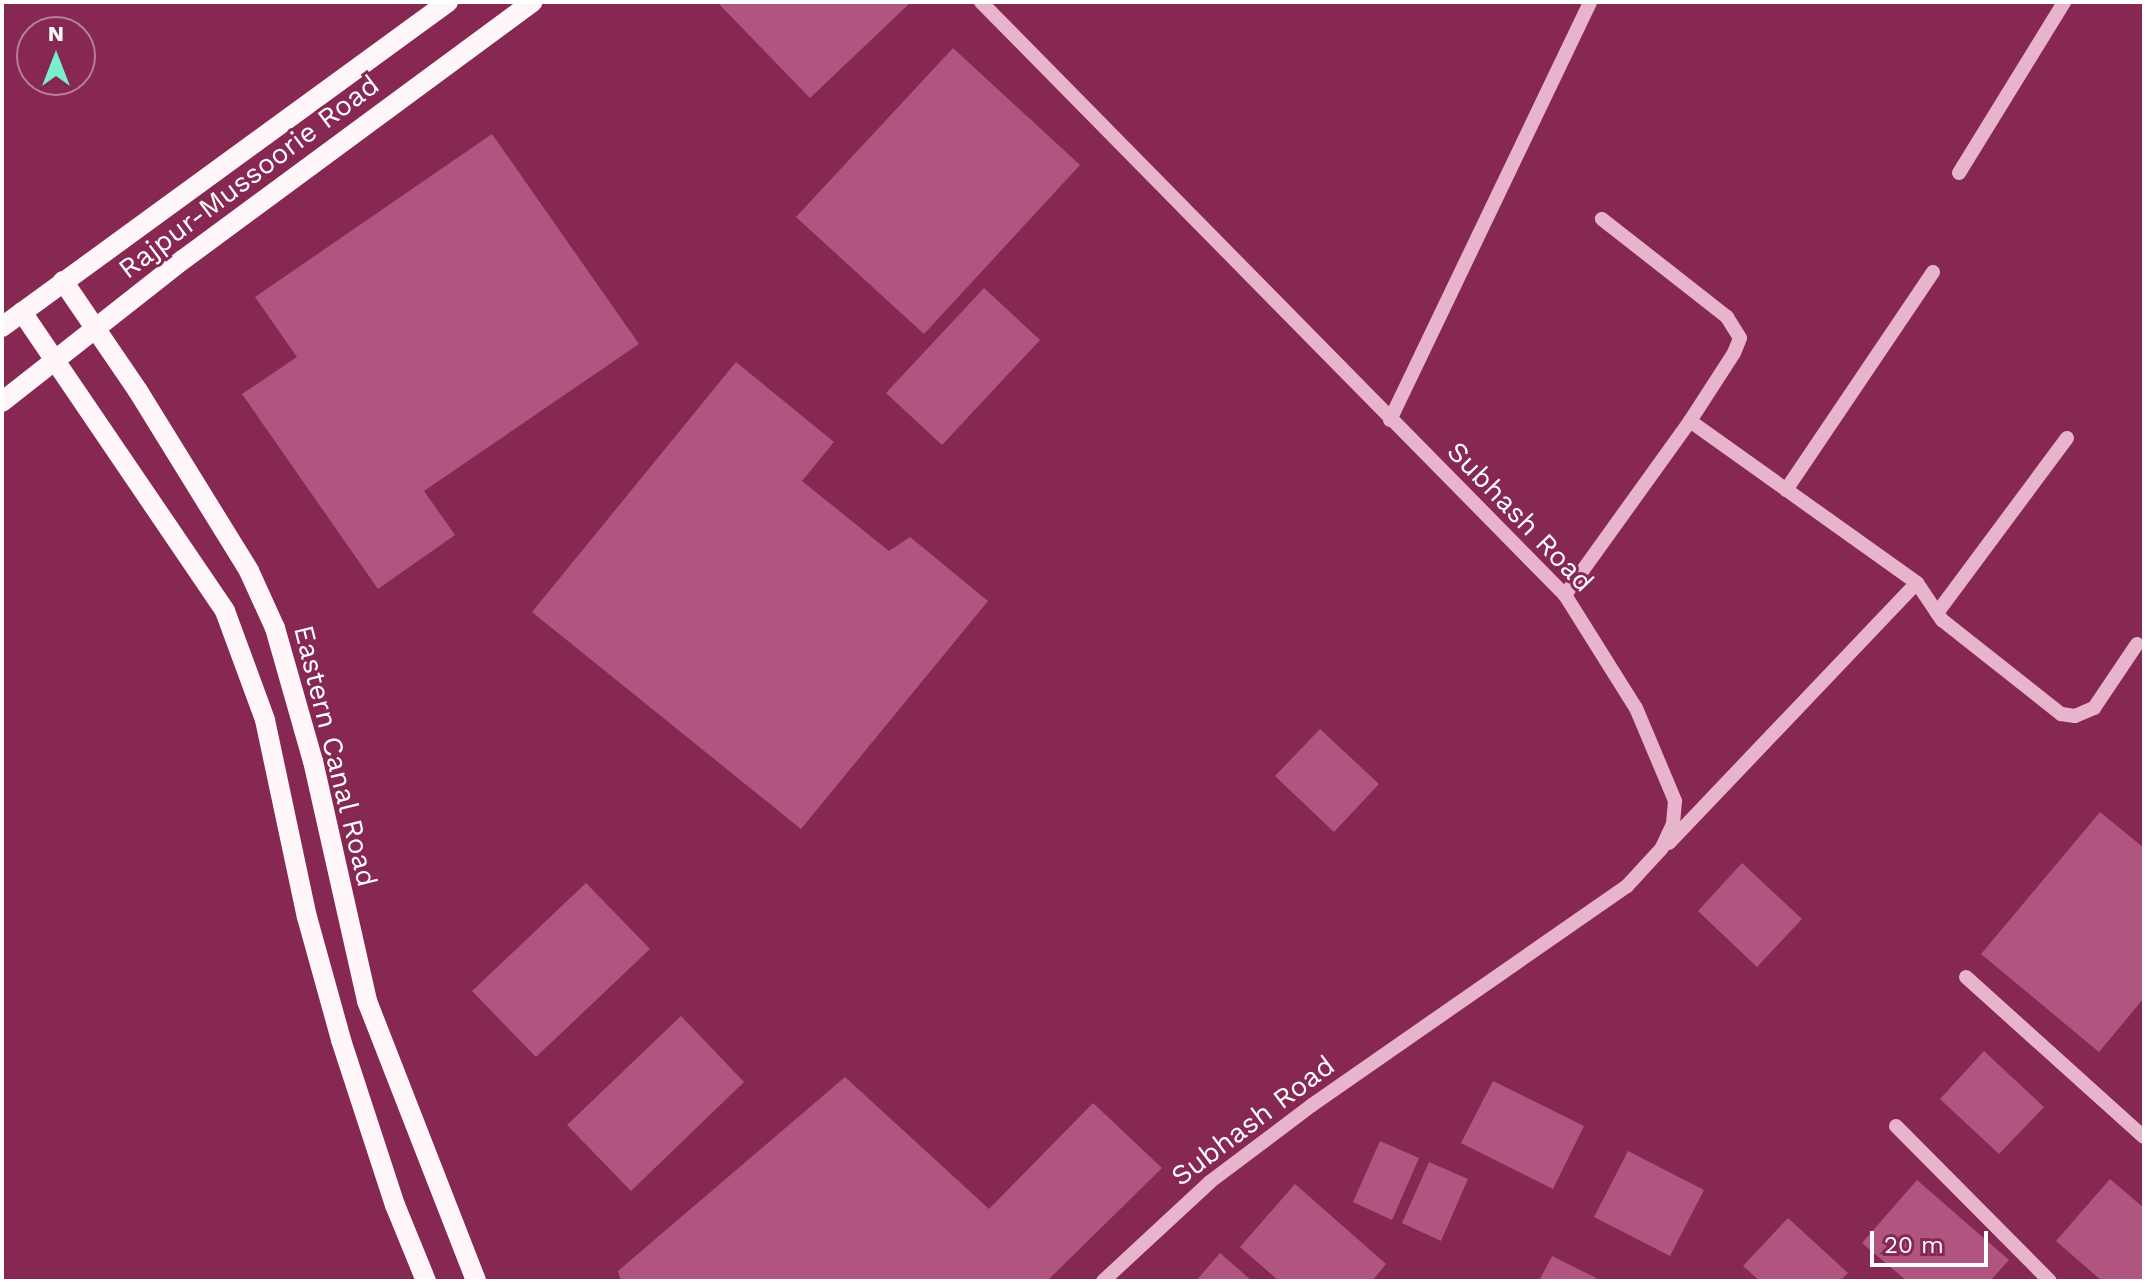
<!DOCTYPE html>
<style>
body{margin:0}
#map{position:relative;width:2146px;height:1283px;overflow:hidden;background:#872853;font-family:"Work Sans",sans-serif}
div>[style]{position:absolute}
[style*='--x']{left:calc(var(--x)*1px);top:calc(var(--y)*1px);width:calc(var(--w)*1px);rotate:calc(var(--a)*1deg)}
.building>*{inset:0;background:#b0557f}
.minor>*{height:14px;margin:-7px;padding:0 7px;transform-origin:7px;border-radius:7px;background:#e8b4cc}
.major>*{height:20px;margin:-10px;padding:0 10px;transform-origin:10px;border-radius:10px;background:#fef6f9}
span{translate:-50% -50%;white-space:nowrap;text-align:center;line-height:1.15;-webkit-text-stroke:6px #872853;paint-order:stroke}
.street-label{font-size:28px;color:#fff}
.frame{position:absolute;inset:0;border:4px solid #fff;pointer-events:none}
.north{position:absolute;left:16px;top:16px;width:80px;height:80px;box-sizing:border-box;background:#872853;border:2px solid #b77e98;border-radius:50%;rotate:0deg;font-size:22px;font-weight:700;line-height:32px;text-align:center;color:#fff}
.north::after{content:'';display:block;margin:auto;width:28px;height:36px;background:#7befcc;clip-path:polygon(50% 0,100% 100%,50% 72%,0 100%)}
.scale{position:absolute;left:1870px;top:1231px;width:118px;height:36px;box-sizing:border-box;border:4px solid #fff;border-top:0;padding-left:10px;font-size:24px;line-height:28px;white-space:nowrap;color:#fff;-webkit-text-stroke:6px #872853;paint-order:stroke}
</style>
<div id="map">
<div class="building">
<i style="clip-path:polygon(717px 2px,911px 2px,810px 98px)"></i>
<i style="clip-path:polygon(953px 48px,1080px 165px,924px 334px,796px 217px)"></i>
<i style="clip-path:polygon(492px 134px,639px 344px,424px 491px,455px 535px,378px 589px,242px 394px,297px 357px,255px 297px)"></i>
<i style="clip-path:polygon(984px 288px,1040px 340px,942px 445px,886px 393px)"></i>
<i style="clip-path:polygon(736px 362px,834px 442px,802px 481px,889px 551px,910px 537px,988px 601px,801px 829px,532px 612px)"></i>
<i style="clip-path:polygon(1320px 729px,1379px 784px,1334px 832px,1275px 776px)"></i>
<i style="clip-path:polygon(2100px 812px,2144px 848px,2144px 998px,2099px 1052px,1981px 954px)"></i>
<i style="clip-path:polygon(1742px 863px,1802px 919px,1757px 967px,1698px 911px)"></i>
<i style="clip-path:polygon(586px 883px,650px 949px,536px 1057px,472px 991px)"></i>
<i style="clip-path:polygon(681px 1016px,744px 1082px,631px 1191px,567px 1125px)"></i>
<i style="clip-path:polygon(1984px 1051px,2044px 1107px,1999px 1154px,1940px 1099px)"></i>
<i style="clip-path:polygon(845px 1077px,989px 1209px,1093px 1103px,1162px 1168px,1047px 1281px,621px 1281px,618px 1271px)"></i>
<i style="clip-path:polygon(1493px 1081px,1584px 1126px,1553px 1189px,1461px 1143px)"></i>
<i style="clip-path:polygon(1380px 1141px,1419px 1158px,1392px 1220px,1353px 1202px)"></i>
<i style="clip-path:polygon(1628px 1151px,1704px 1190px,1670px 1256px,1594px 1217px)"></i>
<i style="clip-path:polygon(1429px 1162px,1468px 1179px,1441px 1241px,1402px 1223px)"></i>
<i style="clip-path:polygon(2110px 1179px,2144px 1208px,2144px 1281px,2102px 1281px,2056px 1241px)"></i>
<i style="clip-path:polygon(1917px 1180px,2009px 1260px,1990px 1281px,1907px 1281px,1862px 1243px)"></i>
<i style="clip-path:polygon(1295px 1184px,1386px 1264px,1372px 1281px,1279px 1281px,1240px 1247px)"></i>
<i style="clip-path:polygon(1788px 1218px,1848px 1273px,1840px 1281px,1760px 1281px,1743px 1266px)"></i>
<i style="clip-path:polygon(1220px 1253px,1252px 1281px,1196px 1281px)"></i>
<i style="clip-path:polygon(1552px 1256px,1602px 1281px,1539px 1281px)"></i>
</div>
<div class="minor">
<i style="--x:981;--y:2;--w:832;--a:45.44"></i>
<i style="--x:1565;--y:595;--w:133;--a:57.9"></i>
<i style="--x:1636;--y:708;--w:101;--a:67.2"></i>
<i style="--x:1675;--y:801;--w:23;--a:95"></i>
<i style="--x:1673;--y:824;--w:26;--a:115"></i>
<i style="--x:1662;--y:848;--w:52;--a:132.6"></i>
<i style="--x:1627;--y:886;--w:384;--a:145.2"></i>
<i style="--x:1312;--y:1105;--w:128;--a:143"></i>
<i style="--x:1210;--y:1182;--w:146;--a:137.2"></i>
<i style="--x:1959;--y:173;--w:201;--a:-58.4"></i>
<i style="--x:1390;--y:420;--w:463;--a:-64.4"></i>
<i style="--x:1690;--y:421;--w:279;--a:35.5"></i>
<i style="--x:1917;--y:583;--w:45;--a:56"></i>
<i style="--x:1942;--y:620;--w:152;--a:38.3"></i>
<i style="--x:2061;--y:714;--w:14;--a:8"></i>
<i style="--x:2075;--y:716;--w:21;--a:-23"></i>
<i style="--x:2094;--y:708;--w:77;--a:-56.1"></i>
<i style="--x:1786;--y:490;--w:263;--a:-56"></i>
<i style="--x:1565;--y:595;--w:214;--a:-54.3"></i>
<i style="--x:1690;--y:421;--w:81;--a:-57.1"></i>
<i style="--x:1734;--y:353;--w:16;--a:-68"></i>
<i style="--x:1740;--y:338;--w:25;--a:-122"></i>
<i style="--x:1727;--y:317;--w:159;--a:-141.9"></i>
<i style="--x:1937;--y:613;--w:218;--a:-53.4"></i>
<i style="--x:1669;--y:843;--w:359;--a:-46.4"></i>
<i style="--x:1966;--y:977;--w:239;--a:42"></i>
<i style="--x:1896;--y:1126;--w:218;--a:45.2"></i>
</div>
<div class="major">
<i style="--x:63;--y:281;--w:133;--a:55.7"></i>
<i style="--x:138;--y:391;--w:211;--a:58.3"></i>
<i style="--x:249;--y:571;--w:63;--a:65.5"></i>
<i style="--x:275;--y:628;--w:138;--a:74.1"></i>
<i style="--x:313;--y:761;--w:246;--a:77.3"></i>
<i style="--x:367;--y:1001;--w:300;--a:68.7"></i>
<i style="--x:22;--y:312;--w:361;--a:55.8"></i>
<i style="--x:225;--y:611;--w:116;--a:69.8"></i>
<i style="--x:265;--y:720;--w:201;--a:78"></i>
<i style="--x:307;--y:917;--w:128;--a:74.5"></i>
<i style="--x:341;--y:1040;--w:174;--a:71.9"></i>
<i style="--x:395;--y:1205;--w:82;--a:67.8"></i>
<i style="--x:2;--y:327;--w:552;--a:-36.08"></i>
<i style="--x:2;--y:402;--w:231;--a:-38.2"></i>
<i style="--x:184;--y:259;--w:433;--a:-36.4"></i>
</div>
<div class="street-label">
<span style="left:249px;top:177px;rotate:-37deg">Rajpur-Mussoorie Road</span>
<span style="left:1520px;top:517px;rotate:46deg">Subhash Road</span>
<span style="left:335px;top:756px;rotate:76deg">Eastern Canal Road</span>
<span style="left:1253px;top:1121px;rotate:-37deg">Subhash Road</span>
</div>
<div class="frame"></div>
<div class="north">N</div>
<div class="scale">20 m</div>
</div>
